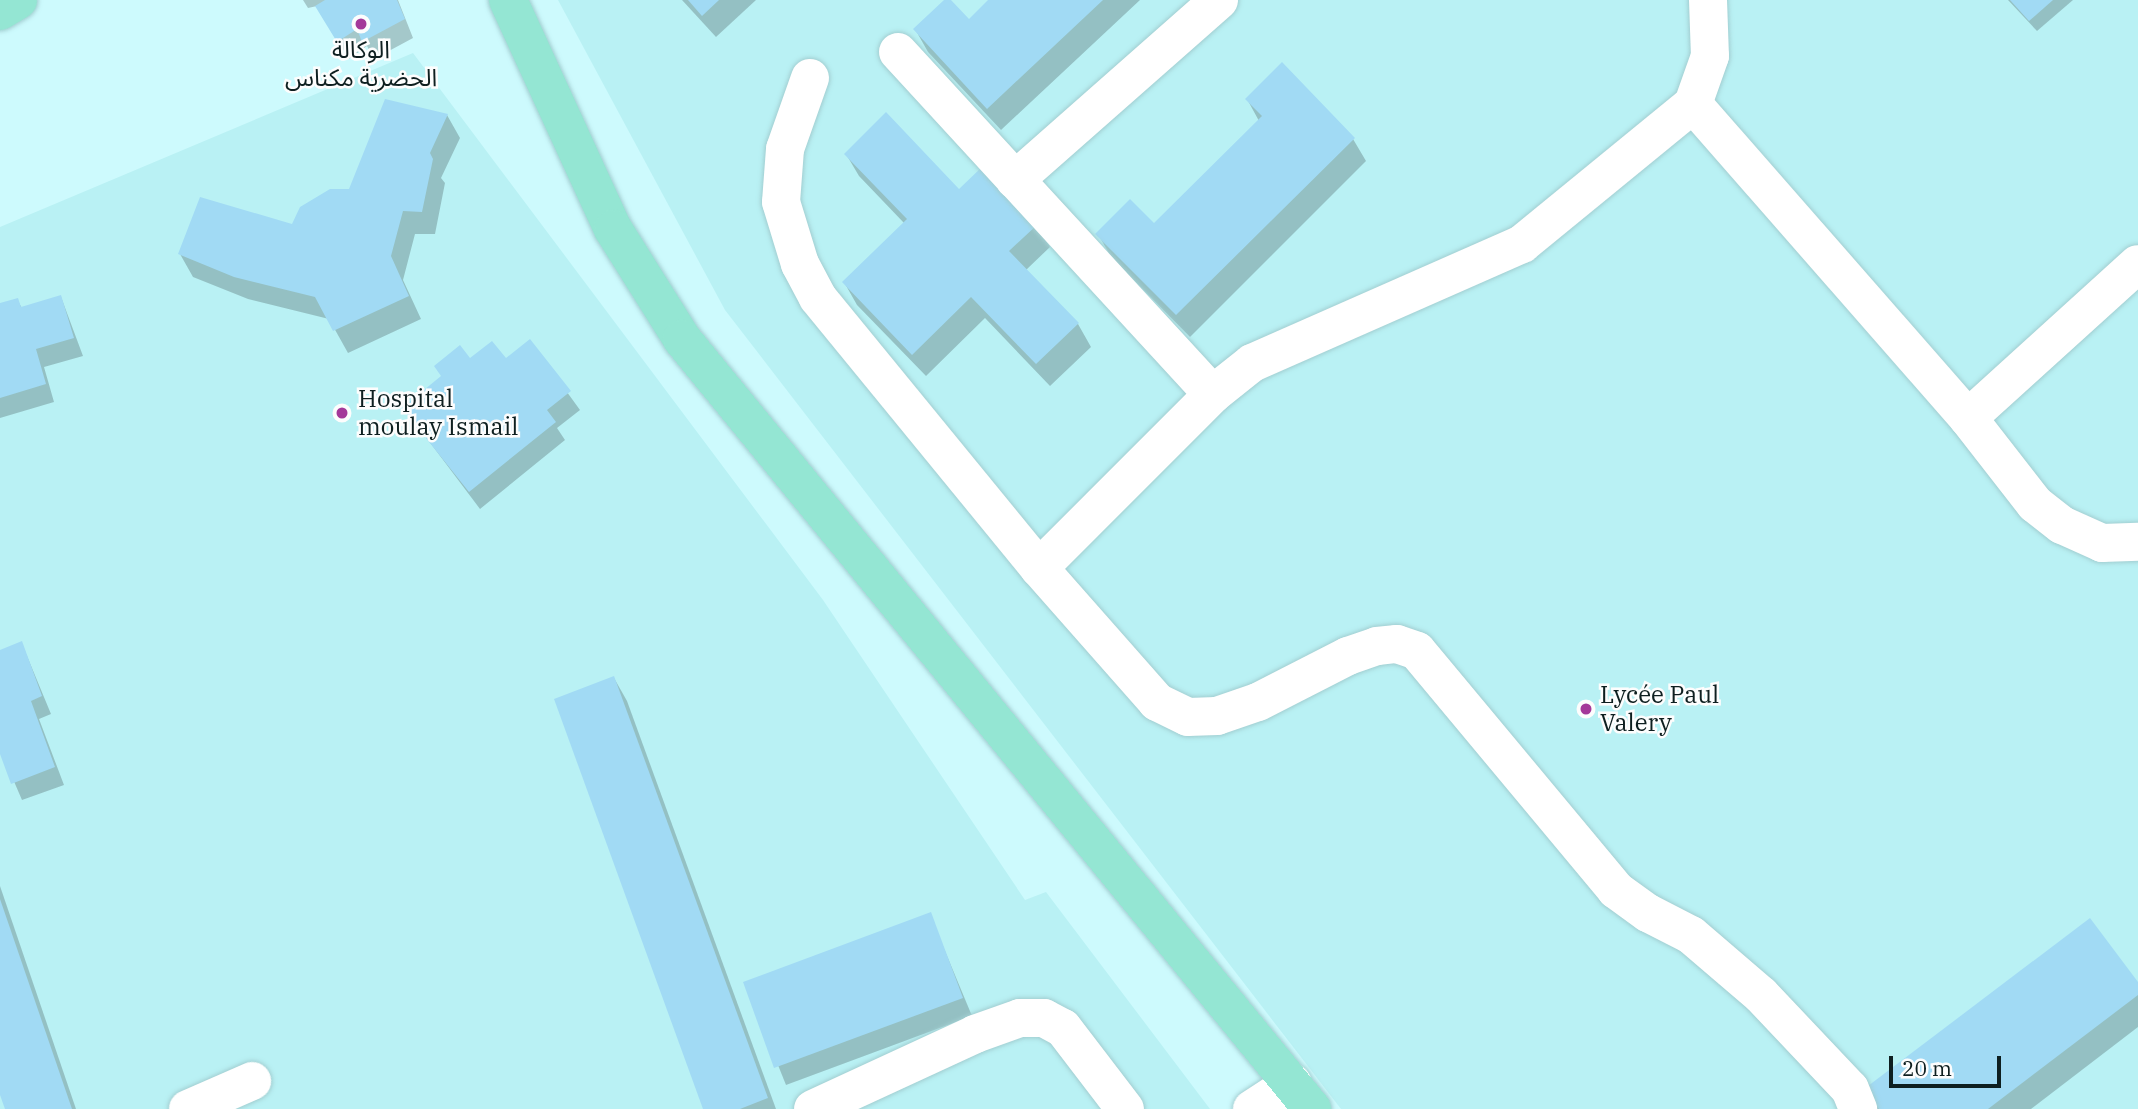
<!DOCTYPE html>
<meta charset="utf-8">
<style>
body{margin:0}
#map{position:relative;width:2138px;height:1109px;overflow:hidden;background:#cdfafd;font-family:"IBM Plex Serif","Noto Sans Arabic",serif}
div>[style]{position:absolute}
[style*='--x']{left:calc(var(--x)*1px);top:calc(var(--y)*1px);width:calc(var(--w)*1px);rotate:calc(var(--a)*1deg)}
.built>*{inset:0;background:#b9f1f4}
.shadow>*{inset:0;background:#0003}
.building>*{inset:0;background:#a1daf4}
.roads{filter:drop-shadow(0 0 2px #a2ced1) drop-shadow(0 0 2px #a2ced1)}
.minor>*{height:38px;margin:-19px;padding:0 19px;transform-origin:19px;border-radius:19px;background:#fff}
.major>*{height:38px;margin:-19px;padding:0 19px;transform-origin:19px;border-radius:19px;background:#94e6d3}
.dots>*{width:19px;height:19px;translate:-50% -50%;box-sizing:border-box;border:4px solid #fdfdfd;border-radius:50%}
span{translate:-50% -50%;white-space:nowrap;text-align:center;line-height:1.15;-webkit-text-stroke:5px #fdfdfd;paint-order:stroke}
.poi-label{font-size:24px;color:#0e1f20}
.left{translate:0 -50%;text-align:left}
.scale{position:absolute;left:1889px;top:1056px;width:112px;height:32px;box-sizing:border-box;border:4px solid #0e1f20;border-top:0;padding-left:9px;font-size:21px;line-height:24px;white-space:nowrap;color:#0e1f20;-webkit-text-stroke:5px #fdfdfd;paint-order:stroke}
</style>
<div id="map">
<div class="built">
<i style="clip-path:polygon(558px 0,2138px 0,2138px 1109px,1341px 1109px,725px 310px)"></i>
<i style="clip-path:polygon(413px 53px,823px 600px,1025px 900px,1046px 892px,1210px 1109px,0 1109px,0 227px)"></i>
</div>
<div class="shadow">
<i style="clip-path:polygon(303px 0,398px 0,413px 38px,374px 59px,367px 46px,349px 59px,317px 6px,308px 8px)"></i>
<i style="clip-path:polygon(682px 0,756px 0,716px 37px)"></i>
<i style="clip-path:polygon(946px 0,969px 21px,991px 0,1140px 0,1001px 130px,928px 52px,915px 29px)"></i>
<i style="clip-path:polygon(2008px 0,2073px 0,2037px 31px)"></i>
<i style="clip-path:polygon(1247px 99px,1353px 139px,1366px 161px,1190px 337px,1111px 257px,1098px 234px,1154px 226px,1259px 121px)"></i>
<i style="clip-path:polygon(447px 115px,460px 138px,441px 178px,445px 183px,435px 234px,415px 234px,403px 280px,421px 319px,348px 353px,329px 319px,248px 299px,193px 277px,180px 254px,293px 226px,350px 191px)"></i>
<i style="clip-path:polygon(846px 154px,959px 191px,1037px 225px,1050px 247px,1026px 270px,1078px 324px,1091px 347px,1050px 386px,985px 318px,926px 376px,857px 305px,844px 282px,904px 223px,859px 176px)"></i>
<i style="clip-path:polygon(61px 297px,83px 356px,44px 367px,54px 402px,0 418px,0 305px,17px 300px,22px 308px)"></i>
<i style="clip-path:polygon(530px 341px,580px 410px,557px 428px,565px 440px,480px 509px,404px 408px,470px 361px,506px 361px)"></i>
<i style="clip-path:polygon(22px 644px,51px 714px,39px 719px,64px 785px,22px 800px,0 749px,0 652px)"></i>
<i style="clip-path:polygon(614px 678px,627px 701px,776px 1109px,705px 1109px)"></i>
<i style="clip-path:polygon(0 886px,76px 1109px,7px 1109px,0 1089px)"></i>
<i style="clip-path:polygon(930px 915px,972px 1016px,786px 1085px,745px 983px)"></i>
<i style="clip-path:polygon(2138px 984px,2138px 1027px,2031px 1109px,1877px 1109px,1866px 1090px)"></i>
</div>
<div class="building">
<i style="clip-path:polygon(325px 0,397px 0,405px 19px,362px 42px,357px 29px,337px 42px,315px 6px)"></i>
<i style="clip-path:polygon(688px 0,719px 0,702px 16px)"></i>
<i style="clip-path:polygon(944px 0,951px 0,969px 19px,988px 0,1103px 0,987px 109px,913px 29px)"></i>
<i style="clip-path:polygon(2010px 0,2053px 0,2029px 21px)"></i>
<i style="clip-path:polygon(1282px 62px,1355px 138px,1176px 315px,1095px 234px,1130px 199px,1154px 223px,1262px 116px,1245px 99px)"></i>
<i style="clip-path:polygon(385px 99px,448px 114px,430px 153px,433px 159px,422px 212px,403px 211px,391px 256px,409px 296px,333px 331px,315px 297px,234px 277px,178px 254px,200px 197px,292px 224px,300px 207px,330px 189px,349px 189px)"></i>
<i style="clip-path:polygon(886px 112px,959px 189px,983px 166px,1038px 224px,1009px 251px,1079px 323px,1036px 364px,971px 297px,912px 355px,842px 282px,907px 219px,844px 154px)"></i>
<i style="clip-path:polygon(61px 295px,74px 338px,36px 349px,46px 384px,0 398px,0 303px,18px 298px,21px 307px)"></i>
<i style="clip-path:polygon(530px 339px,571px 391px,547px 410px,556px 422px,469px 492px,402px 408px,441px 376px,434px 366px,460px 345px,470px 358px,492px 341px,506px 358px)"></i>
<i style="clip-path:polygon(22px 641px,42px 696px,31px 701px,55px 767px,11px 784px,0 754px,0 650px)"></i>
<i style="clip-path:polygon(614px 676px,768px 1098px,740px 1109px,703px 1109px,554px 699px)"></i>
<i style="clip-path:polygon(0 899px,72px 1109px,5px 1109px,0 1095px)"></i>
<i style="clip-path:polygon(931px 912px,963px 998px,774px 1068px,743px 982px)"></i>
<i style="clip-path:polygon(2090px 918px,2138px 982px,2138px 995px,1988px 1109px,1879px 1109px,1864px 1089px)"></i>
</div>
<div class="roads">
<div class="minor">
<i style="--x:1708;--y:0;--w:56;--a:88"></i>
<i style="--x:1710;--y:56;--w:51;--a:109.5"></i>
<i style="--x:1693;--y:104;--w:221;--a:140.7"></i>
<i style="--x:1522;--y:244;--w:295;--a:156.2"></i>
<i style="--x:1252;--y:363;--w:50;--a:141.5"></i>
<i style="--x:1213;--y:394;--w:246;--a:135"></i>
<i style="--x:1039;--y:568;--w:179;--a:48.6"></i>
<i style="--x:1157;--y:702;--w:34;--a:26"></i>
<i style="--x:1188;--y:717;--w:29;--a:-2"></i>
<i style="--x:1217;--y:716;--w:43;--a:-18.9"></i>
<i style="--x:1258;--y:702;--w:101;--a:-27.1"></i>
<i style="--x:1348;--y:656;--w:31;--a:-19"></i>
<i style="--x:1377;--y:646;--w:20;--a:-6"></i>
<i style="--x:1397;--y:644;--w:21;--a:19"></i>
<i style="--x:1417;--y:651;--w:311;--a:50.2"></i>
<i style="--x:1616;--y:890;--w:39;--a:36"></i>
<i style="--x:1648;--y:913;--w:48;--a:27.1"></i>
<i style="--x:1691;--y:935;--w:92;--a:40.6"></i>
<i style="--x:1761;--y:995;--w:129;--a:46.6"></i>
<i style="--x:1850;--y:1089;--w:22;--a:68"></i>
<i style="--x:898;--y:52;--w:465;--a:47.4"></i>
<i style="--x:810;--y:78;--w:75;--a:109.4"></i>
<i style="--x:785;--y:149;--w:53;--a:94.3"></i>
<i style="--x:781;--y:202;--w:65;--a:73"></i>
<i style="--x:800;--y:264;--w:38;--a:62"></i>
<i style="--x:818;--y:298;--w:349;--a:50.7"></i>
<i style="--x:1693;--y:104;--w:417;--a:48.8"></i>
<i style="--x:1968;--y:418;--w:109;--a:52.1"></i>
<i style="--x:2035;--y:504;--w:34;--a:38"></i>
<i style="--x:2062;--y:525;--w:44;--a:24.2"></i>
<i style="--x:2102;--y:543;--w:36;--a:-2"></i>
<i style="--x:1015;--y:180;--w:272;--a:-41.4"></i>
<i style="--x:1968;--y:418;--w:229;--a:-42.2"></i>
<i style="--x:188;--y:1109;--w:70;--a:-23.6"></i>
<i style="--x:813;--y:1109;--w:179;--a:-24.8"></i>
<i style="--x:975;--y:1034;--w:48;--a:-19.6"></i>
<i style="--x:1020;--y:1018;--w:24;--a:0"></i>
<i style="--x:1044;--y:1018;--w:21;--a:28"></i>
<i style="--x:1063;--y:1028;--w:102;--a:52.6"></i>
<i style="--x:1252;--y:1109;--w:48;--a:-33"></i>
</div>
<div class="major">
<i style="--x:508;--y:0;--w:252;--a:65.4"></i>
<i style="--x:613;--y:229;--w:130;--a:57.9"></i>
<i style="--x:682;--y:339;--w:995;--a:50.71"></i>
<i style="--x:0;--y:11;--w:21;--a:-31"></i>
</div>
</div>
<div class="dots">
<i style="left:361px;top:24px;background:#a4399a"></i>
<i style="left:342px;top:413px;background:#a4399a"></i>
<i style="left:1586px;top:709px;background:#a4399a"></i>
</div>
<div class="poi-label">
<span style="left:361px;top:64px">الوكالة<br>الحضرية مكناس</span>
<span class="left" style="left:358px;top:413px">Hospital<br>moulay Ismail</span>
<span class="left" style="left:1600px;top:709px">Lycée Paul<br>Valery</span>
</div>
<div class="scale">20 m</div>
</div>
